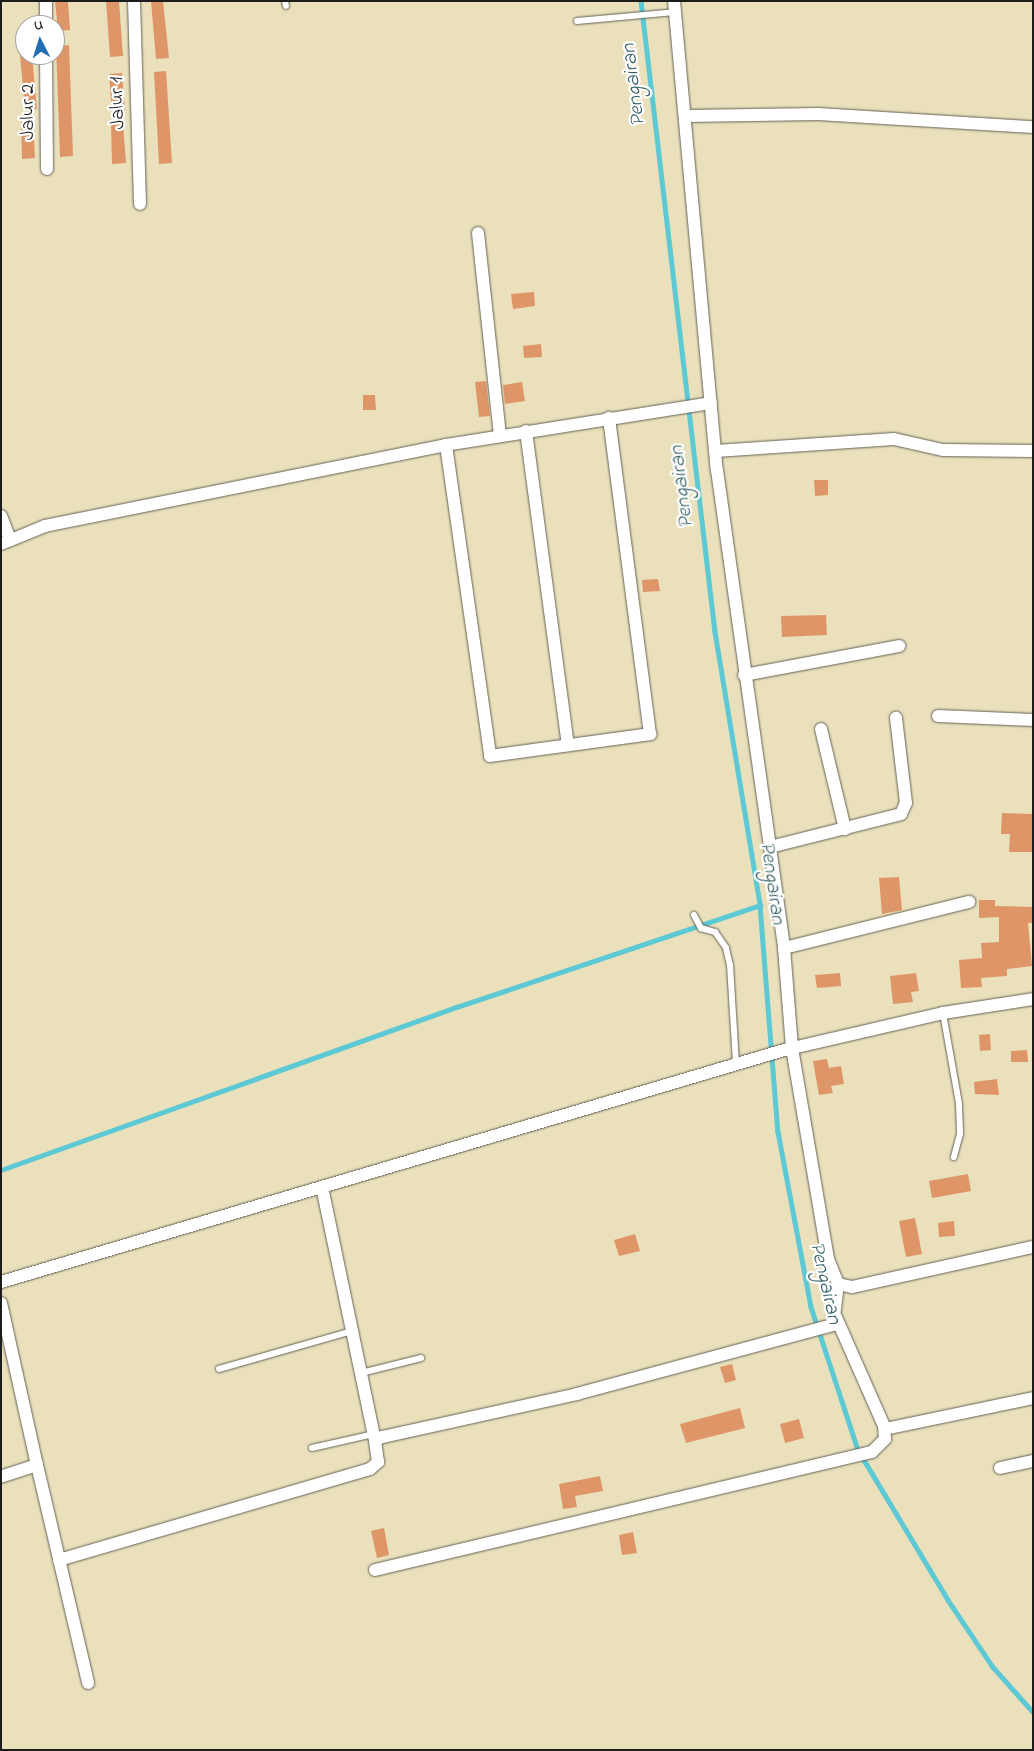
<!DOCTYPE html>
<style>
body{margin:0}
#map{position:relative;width:1034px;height:1751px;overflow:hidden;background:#eae0bc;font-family:"Indie Flower",sans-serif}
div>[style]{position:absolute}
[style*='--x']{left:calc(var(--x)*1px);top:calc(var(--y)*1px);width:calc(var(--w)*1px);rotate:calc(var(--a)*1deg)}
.stream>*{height:4.5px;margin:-2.25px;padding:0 2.25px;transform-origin:2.25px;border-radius:2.25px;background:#5cc9d4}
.building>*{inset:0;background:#de9668}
.roads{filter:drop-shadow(0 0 1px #646154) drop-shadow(0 0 1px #646154)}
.service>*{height:6px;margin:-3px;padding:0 3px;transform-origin:3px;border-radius:3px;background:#fff}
.minor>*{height:12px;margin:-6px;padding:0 6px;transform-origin:6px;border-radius:6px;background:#fff}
span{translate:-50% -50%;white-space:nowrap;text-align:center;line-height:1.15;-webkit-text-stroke:4.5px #fff;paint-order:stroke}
.street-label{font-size:20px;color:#1c1c1c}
.water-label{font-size:21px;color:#366166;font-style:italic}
.frame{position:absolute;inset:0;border:2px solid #1c1c1c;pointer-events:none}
.north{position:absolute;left:15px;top:15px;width:50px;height:50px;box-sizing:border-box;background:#fff;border:1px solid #a4a4a4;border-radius:50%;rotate:355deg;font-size:14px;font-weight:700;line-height:20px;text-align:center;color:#1c1c1c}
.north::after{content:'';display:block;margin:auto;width:18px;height:22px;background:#1f6fb2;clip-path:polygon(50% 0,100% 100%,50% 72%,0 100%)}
</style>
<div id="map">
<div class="stream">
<i style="--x:641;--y:1;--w:635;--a:83.31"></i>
<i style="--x:715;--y:632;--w:277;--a:80.6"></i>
<i style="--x:760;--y:905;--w:228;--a:85.5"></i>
<i style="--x:778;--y:1132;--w:178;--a:79.3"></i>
<i style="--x:811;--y:1307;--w:151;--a:71.8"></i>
<i style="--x:858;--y:1450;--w:175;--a:59"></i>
<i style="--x:948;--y:1600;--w:81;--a:56.1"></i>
<i style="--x:993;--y:1667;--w:60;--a:48.4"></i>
<i style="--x:1;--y:1170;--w:484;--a:-19.7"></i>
<i style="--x:457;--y:1007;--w:320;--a:-18.6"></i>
</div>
<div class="building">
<i style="clip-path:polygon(55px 1px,68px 1px,70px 30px,58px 31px)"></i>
<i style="clip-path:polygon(106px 1px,119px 1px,123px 56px,110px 57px)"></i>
<i style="clip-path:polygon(151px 1px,163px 1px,169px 58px,156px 59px)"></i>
<i style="clip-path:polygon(69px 45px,73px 156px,60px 157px,56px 46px)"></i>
<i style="clip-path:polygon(20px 55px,32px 55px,37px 109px,25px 110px)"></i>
<i style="clip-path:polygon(166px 71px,172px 163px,159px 164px,154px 72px)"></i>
<i style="clip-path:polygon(122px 73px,125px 111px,112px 113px,109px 74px)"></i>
<i style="clip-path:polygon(33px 120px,35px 158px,22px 159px,21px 122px)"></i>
<i style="clip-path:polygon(123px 124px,126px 163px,112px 164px,111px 125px)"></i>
<i style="clip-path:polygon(534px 292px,535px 306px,513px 309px,511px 294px)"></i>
<i style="clip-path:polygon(541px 344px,542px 357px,524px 358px,523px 346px)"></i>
<i style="clip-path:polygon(486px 381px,490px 416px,479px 417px,475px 382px)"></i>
<i style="clip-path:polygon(522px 382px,525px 401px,505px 404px,503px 385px)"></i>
<i style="clip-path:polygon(363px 395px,375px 395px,376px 410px,363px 410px)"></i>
<i style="clip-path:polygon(814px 480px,828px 480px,828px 495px,815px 496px)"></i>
<i style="clip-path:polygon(658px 579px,660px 591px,643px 592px,642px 580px)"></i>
<i style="clip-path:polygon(826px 615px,827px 635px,782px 637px,781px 616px)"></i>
<i style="clip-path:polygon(1002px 813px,1033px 814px,1033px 852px,1009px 852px,1010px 834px,1001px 834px)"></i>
<i style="clip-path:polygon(899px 877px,902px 910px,882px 914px,879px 878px)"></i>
<i style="clip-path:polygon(979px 900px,995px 900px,995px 906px,1033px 907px,1033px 923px,1028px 923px,1032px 966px,1007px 969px,1007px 976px,981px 978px,982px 987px,961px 988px,959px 960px,982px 958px,981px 943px,999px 942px,999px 917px,979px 918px)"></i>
<i style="clip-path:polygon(840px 973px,841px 986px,817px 988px,815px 975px)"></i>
<i style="clip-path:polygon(916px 973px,919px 991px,911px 992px,913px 1002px,893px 1004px,890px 976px)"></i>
<i style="clip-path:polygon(990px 1034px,991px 1050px,980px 1051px,979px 1035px)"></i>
<i style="clip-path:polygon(1027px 1050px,1028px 1062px,1011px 1062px,1011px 1051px)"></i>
<i style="clip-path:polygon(827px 1059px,829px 1068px,841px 1066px,844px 1084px,831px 1086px,833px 1093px,819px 1095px,813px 1061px)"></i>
<i style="clip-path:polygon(997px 1079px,999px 1095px,975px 1094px,974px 1082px)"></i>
<i style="clip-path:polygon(968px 1174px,971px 1191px,932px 1198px,929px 1181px)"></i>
<i style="clip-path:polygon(915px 1218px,922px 1254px,906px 1257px,899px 1221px)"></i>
<i style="clip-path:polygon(954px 1221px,955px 1236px,939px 1237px,938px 1223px)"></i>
<i style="clip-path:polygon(635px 1234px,640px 1251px,619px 1256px,614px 1240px)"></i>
<i style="clip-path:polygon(732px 1364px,736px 1380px,725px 1383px,720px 1367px)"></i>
<i style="clip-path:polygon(740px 1408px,745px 1428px,686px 1443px,680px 1424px)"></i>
<i style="clip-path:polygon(799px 1419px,804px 1438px,785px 1443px,780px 1424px)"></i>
<i style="clip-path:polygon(600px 1476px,603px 1491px,575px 1496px,577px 1507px,563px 1509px,559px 1484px)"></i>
<i style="clip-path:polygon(384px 1528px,389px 1555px,377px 1558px,371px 1531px)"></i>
<i style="clip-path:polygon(633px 1532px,637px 1553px,622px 1555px,619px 1535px)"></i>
</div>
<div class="roads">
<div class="service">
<i style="--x:285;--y:1;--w:5;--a:79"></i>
<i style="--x:577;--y:21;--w:98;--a:-5.2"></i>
<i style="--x:694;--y:915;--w:15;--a:62"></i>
<i style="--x:701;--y:928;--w:15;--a:16"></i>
<i style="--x:715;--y:932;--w:19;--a:55"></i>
<i style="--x:726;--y:948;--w:17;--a:77"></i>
<i style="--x:730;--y:965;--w:99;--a:86.5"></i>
<i style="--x:943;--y:1013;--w:92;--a:80"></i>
<i style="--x:959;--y:1104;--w:30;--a:88"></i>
<i style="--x:960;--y:1134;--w:24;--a:105"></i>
<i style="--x:219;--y:1369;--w:138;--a:-15.9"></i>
<i style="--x:361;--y:1373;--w:62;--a:-14"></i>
<i style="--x:312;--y:1448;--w:64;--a:-12.7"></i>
</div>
<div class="minor">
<i style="--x:46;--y:1;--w:24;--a:90"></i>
<i style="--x:134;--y:1;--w:203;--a:88.3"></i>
<i style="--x:674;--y:1;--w:471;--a:84.8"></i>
<i style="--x:717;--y:470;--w:483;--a:82"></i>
<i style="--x:784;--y:948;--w:100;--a:85.4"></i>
<i style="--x:792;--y:1048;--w:214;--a:80.3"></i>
<i style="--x:828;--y:1259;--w:27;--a:68"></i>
<i style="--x:838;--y:1284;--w:14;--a:12"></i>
<i style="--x:852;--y:1287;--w:185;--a:-12.5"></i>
<i style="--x:46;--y:55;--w:114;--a:89.5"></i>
<i style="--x:687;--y:116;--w:131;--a:-0.9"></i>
<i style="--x:818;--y:114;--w:215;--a:3.5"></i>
<i style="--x:478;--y:233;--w:203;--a:83.8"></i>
<i style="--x:526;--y:431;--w:317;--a:82.4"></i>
<i style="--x:446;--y:445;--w:314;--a:81.9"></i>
<i style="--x:490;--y:756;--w:162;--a:-7.8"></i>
<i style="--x:650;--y:734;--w:319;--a:-97.4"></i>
<i style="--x:716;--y:451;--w:178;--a:-3.9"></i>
<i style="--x:894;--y:439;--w:50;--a:12.7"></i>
<i style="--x:943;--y:450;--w:90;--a:0.6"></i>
<i style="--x:1;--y:516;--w:26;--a:69"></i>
<i style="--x:1;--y:544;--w:48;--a:-22.2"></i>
<i style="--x:45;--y:526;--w:409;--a:-11.4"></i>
<i style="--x:446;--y:445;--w:268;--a:-9"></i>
<i style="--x:744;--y:675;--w:158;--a:-10.6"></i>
<i style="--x:938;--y:716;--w:95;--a:2.4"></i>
<i style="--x:821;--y:729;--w:103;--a:76.5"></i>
<i style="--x:770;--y:847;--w:135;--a:-14.1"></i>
<i style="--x:901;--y:814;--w:12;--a:-66"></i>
<i style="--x:906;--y:803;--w:86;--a:-96.7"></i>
<i style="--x:784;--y:948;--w:191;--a:-14"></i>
<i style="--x:322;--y:1187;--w:258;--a:78.2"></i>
<i style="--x:1;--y:1282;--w:817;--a:-16.5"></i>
<i style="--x:784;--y:1050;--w:163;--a:-13.1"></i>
<i style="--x:943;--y:1013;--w:91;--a:-8.8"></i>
<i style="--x:1;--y:1303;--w:166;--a:77.5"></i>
<i style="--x:37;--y:1465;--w:38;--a:162"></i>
<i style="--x:885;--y:1429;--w:151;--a:-11.8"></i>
<i style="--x:37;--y:1465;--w:224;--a:76.8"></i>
<i style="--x:1000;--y:1468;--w:34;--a:-12"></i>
<i style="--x:59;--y:1560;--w:324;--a:-16.3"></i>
<i style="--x:370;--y:1469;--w:11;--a:-41"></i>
<i style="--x:378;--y:1462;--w:22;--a:-98"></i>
<i style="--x:375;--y:1440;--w:8;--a:-23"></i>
<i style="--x:382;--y:1437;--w:200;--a:-12.4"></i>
<i style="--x:577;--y:1394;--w:265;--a:-15.1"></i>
<i style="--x:833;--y:1325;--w:41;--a:-83"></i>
<i style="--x:375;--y:1570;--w:511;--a:-13.36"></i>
<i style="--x:872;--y:1452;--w:18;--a:-45"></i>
<i style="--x:885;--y:1439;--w:13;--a:-94"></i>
<i style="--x:884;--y:1426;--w:119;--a:-113.8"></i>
</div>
</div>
<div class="street-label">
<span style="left:118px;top:103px;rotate:-92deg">Jalur 1</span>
<span style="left:28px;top:112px;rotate:-90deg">Jalur 2</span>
</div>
<div class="water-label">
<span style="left:634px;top:85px;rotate:-97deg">Pengairan</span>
<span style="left:682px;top:487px;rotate:-97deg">Pengairan</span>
<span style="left:772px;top:883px;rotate:82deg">Pengairan</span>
<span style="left:825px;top:1283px;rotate:77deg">Pengairan</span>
</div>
<div class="frame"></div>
<div class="north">U</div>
</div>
